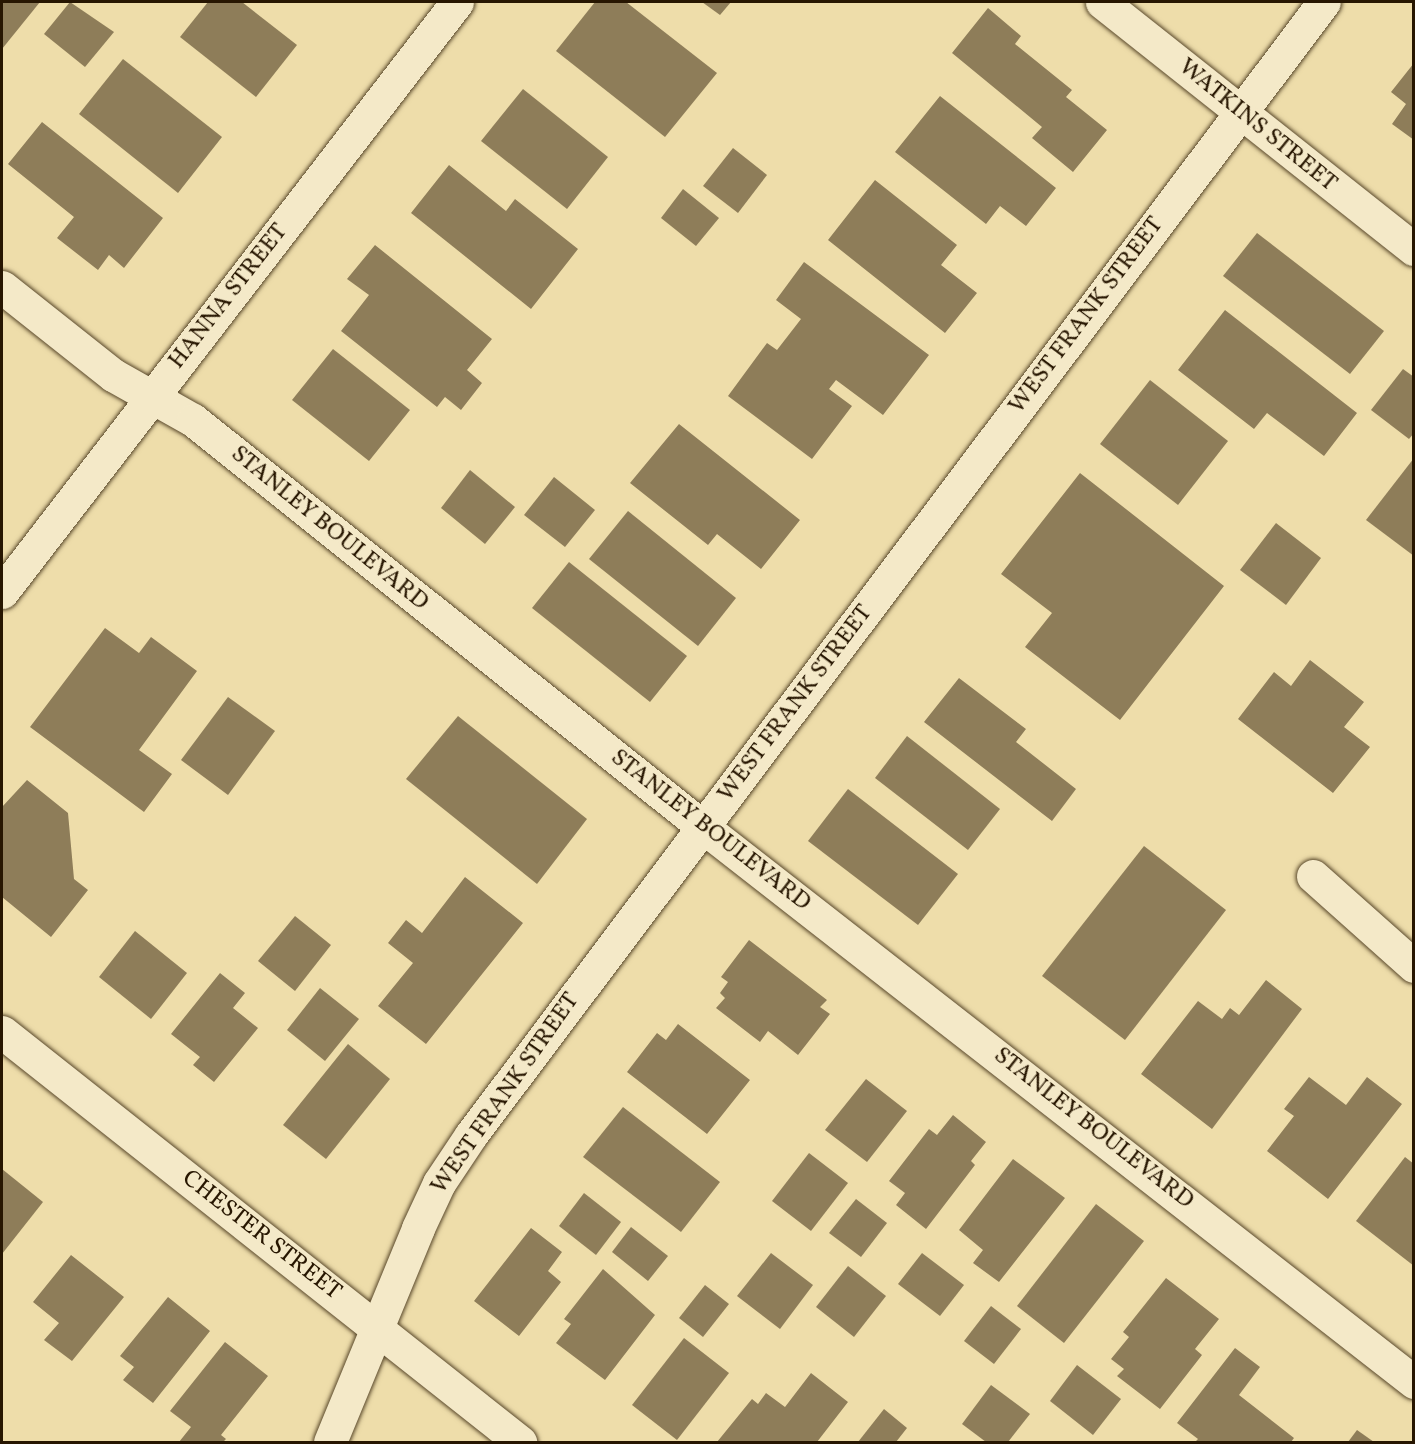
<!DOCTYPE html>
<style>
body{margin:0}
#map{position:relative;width:1415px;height:1444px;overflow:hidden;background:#eda;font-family:Vollkorn,serif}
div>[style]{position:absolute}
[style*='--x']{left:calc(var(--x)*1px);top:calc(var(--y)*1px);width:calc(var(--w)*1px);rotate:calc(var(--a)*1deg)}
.building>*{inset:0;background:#8e7d59}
.roads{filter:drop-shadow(0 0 2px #59482b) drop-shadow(0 0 2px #59482b)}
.street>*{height:33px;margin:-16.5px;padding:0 16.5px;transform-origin:16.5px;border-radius:16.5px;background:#f4e9c8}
span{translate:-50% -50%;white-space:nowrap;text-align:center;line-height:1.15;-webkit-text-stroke:4.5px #f4e9c8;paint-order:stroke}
.street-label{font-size:24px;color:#271601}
.frame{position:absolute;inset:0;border:3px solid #271601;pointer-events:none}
</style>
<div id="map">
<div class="building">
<i style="clip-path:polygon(2px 2px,40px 2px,2px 49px)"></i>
<i style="clip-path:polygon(70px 2px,114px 32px,85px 67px,44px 34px)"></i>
<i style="clip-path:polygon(208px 2px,242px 2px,297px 45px,256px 97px,180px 37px)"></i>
<i style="clip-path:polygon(595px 2px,626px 2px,717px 73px,665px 137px,556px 51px)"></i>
<i style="clip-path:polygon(702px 2px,731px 2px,720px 15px)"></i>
<i style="clip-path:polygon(988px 8px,1021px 36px,1015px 44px,1072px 90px,1066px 97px,1107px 130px,1073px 172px,1032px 138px,1042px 127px,952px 53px)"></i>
<i style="clip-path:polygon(123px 59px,222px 137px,178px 193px,79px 114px)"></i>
<i style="clip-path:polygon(1414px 63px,1414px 140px,1392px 124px,1406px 104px,1391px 92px)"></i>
<i style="clip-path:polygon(523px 89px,608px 157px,567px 209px,481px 141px)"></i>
<i style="clip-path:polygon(940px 96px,1056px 188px,1026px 226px,1000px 206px,986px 224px,895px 152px)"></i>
<i style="clip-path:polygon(42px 122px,163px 218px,124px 268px,109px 255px,98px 270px,57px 238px,74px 217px,8px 164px)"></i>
<i style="clip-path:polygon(733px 148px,767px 175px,738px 213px,703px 186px)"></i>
<i style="clip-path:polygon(449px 165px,506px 211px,515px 199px,578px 249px,531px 309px,411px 213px)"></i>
<i style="clip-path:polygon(875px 180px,957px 245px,941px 265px,977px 293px,945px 333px,828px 240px)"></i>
<i style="clip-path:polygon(683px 189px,719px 218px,696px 246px,661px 218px)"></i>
<i style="clip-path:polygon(1257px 233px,1384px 331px,1350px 374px,1223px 276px)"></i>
<i style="clip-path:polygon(375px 245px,492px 339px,467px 370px,482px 383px,461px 410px,445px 397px,437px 407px,341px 331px,369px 295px,347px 279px)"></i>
<i style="clip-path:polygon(804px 262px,929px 355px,883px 415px,836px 380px,829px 389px,852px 406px,812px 459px,728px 396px,767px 343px,777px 350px,801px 319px,776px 300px)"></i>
<i style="clip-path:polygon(1225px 310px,1357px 413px,1324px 456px,1267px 413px,1254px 429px,1178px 370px)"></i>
<i style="clip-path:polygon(333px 349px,410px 410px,369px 461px,292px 400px)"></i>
<i style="clip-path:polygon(1403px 369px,1414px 377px,1414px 433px,1409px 439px,1371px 410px)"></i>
<i style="clip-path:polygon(1150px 380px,1228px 441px,1178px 505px,1100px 444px)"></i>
<i style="clip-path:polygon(679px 424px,800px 520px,761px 569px,717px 534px,708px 545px,630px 483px)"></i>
<i style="clip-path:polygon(1414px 458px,1414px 556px,1366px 520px)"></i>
<i style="clip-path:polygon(470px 470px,515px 507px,485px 544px,441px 508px)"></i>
<i style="clip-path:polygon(1080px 473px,1224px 586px,1120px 720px,1025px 647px,1052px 613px,1001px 574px)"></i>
<i style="clip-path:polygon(554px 477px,595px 510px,565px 547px,524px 515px)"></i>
<i style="clip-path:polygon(628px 511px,736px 598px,698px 646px,589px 559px)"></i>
<i style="clip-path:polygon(1276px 523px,1321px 558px,1286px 605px,1240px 570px)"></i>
<i style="clip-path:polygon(569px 562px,687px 656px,650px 702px,532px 608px)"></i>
<i style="clip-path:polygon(105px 628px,139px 653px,151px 637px,197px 671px,139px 750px,172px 774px,144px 812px,30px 727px)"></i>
<i style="clip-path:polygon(1310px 660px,1364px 702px,1344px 727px,1370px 747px,1333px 793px,1238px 719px,1274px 672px,1291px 686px)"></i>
<i style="clip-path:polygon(959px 678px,1026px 729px,1016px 742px,1076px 789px,1052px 821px,924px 722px)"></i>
<i style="clip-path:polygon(228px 697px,275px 731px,228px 795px,181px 760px)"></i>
<i style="clip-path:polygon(458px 716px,587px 819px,537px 884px,406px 779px)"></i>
<i style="clip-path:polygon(907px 736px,1000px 809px,968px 850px,875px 778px)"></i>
<i style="clip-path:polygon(27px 780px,68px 813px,74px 879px,88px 890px,51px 937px,2px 897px,2px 807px)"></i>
<i style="clip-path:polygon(848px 789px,958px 874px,918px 925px,808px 841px)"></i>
<i style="clip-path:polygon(1144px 846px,1226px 910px,1125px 1040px,1042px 976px)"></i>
<i style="clip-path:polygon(465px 877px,523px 923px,426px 1044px,378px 1006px,413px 963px,388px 943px,406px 920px,422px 933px)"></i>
<i style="clip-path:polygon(295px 916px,331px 945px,295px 991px,258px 961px)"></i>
<i style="clip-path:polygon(135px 931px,187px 973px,151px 1019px,99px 977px)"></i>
<i style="clip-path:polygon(749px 940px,827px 1000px,820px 1007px,830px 1014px,798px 1055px,768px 1031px,760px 1042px,716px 1008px,725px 998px,720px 993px,728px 982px,721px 977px)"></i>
<i style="clip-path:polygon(220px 973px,245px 993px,233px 1008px,258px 1028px,214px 1082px,193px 1065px,200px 1057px,171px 1034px)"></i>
<i style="clip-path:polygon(1266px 980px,1302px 1009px,1212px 1129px,1141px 1074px,1198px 1001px,1222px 1019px,1230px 1008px,1239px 1015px)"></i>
<i style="clip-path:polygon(320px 988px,359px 1019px,325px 1061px,287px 1030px)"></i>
<i style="clip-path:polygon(678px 1024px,750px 1080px,707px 1134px,627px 1072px,657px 1033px,666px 1040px)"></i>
<i style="clip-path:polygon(348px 1044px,390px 1079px,326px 1159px,283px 1125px)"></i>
<i style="clip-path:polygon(1309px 1077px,1346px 1105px,1367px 1077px,1402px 1104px,1328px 1199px,1267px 1151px,1294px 1116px,1284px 1109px)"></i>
<i style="clip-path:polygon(866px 1079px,907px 1111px,867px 1162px,825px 1130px)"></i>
<i style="clip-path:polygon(623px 1107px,720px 1182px,681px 1232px,583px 1157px)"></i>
<i style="clip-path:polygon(953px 1115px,986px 1142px,971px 1161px,975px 1165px,926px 1229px,896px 1205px,905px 1193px,889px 1181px,929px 1129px,937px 1135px)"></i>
<i style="clip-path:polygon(809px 1153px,848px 1183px,811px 1231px,772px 1201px)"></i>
<i style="clip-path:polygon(1405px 1157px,1414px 1164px,1414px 1266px,1356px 1221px)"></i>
<i style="clip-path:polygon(1013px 1159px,1065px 1198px,999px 1282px,973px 1263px,983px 1250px,959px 1230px)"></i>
<i style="clip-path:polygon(2px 1169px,43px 1202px,2px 1254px)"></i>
<i style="clip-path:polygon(584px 1193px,621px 1222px,596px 1255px,559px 1226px)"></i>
<i style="clip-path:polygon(856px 1199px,887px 1223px,861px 1257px,829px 1233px)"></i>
<i style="clip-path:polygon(1096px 1204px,1144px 1241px,1064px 1343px,1017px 1306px)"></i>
<i style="clip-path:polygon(631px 1227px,668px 1256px,648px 1281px,612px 1252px)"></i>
<i style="clip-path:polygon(531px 1228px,562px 1252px,548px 1271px,561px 1282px,519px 1336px,474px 1301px)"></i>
<i style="clip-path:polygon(771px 1253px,813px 1285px,780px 1329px,737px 1296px)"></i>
<i style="clip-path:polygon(922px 1253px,964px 1285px,940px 1316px,898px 1284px)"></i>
<i style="clip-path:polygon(71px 1255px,124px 1297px,72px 1361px,44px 1340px,59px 1323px,33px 1302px)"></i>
<i style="clip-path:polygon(848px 1266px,886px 1296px,854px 1337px,816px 1307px)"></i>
<i style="clip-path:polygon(603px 1269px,655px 1315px,605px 1380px,556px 1343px,571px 1324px,564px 1319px)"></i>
<i style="clip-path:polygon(1166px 1278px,1219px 1319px,1195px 1349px,1202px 1355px,1160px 1409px,1117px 1376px,1124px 1369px,1111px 1359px,1129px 1337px,1123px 1332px)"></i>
<i style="clip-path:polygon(705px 1285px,729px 1304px,703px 1337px,679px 1318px)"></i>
<i style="clip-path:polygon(168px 1297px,210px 1331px,153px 1403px,123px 1380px,134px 1367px,120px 1356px)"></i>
<i style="clip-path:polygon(991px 1306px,1021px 1329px,994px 1364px,964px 1341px)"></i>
<i style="clip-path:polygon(684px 1338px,729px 1373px,677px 1440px,632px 1405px)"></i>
<i style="clip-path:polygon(225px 1342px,268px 1376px,221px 1435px,226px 1439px,223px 1442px,179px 1442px,191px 1427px,170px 1411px)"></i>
<i style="clip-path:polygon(1235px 1348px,1260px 1367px,1239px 1395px,1294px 1438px,1291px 1442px,1195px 1442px,1198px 1439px,1177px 1423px)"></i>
<i style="clip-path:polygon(1077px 1365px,1121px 1399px,1093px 1435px,1050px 1401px)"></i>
<i style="clip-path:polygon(811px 1373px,848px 1402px,817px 1442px,717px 1442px,752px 1399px,758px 1404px,766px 1393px,785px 1407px)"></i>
<i style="clip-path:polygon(991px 1385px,1030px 1414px,1008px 1442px,986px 1442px,962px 1424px)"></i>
<i style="clip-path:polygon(884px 1409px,907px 1428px,896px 1442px,858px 1442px)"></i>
<i style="clip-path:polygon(1357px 1430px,1374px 1442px,1348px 1442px)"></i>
</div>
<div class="roads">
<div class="street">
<i style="--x:1102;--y:2;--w:398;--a:38.4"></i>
<i style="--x:2;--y:287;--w:142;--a:38.4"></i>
<i style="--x:113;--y:375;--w:92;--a:29.4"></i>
<i style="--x:193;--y:420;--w:652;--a:38.59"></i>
<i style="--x:703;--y:827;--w:902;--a:37.98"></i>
<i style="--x:2;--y:592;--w:745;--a:-52.36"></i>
<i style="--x:1313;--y:876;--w:135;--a:41.7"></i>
<i style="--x:2;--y:1032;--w:661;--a:38.36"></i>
<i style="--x:330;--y:1442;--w:231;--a:-67.6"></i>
<i style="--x:418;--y:1228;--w:50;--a:-65"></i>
<i style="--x:439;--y:1183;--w:58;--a:-56.3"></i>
<i style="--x:471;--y:1135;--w:1418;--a:-53.03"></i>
</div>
</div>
<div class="street-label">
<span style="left:1257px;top:126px;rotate:39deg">WATKINS STREET</span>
<span style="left:229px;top:297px;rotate:-52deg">HANNA STREET</span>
<span style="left:1087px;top:316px;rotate:-53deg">WEST FRANK STREET</span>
<span style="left:329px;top:529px;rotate:39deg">STANLEY BOULEVARD</span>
<span style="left:796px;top:704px;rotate:-53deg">WEST FRANK STREET</span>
<span style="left:710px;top:831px;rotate:38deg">STANLEY BOULEVARD</span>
<span style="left:506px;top:1094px;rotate:-55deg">WEST FRANK STREET</span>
<span style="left:1093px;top:1129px;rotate:38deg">STANLEY BOULEVARD</span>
<span style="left:261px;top:1236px;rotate:38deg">CHESTER STREET</span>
</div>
<div class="frame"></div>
</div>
